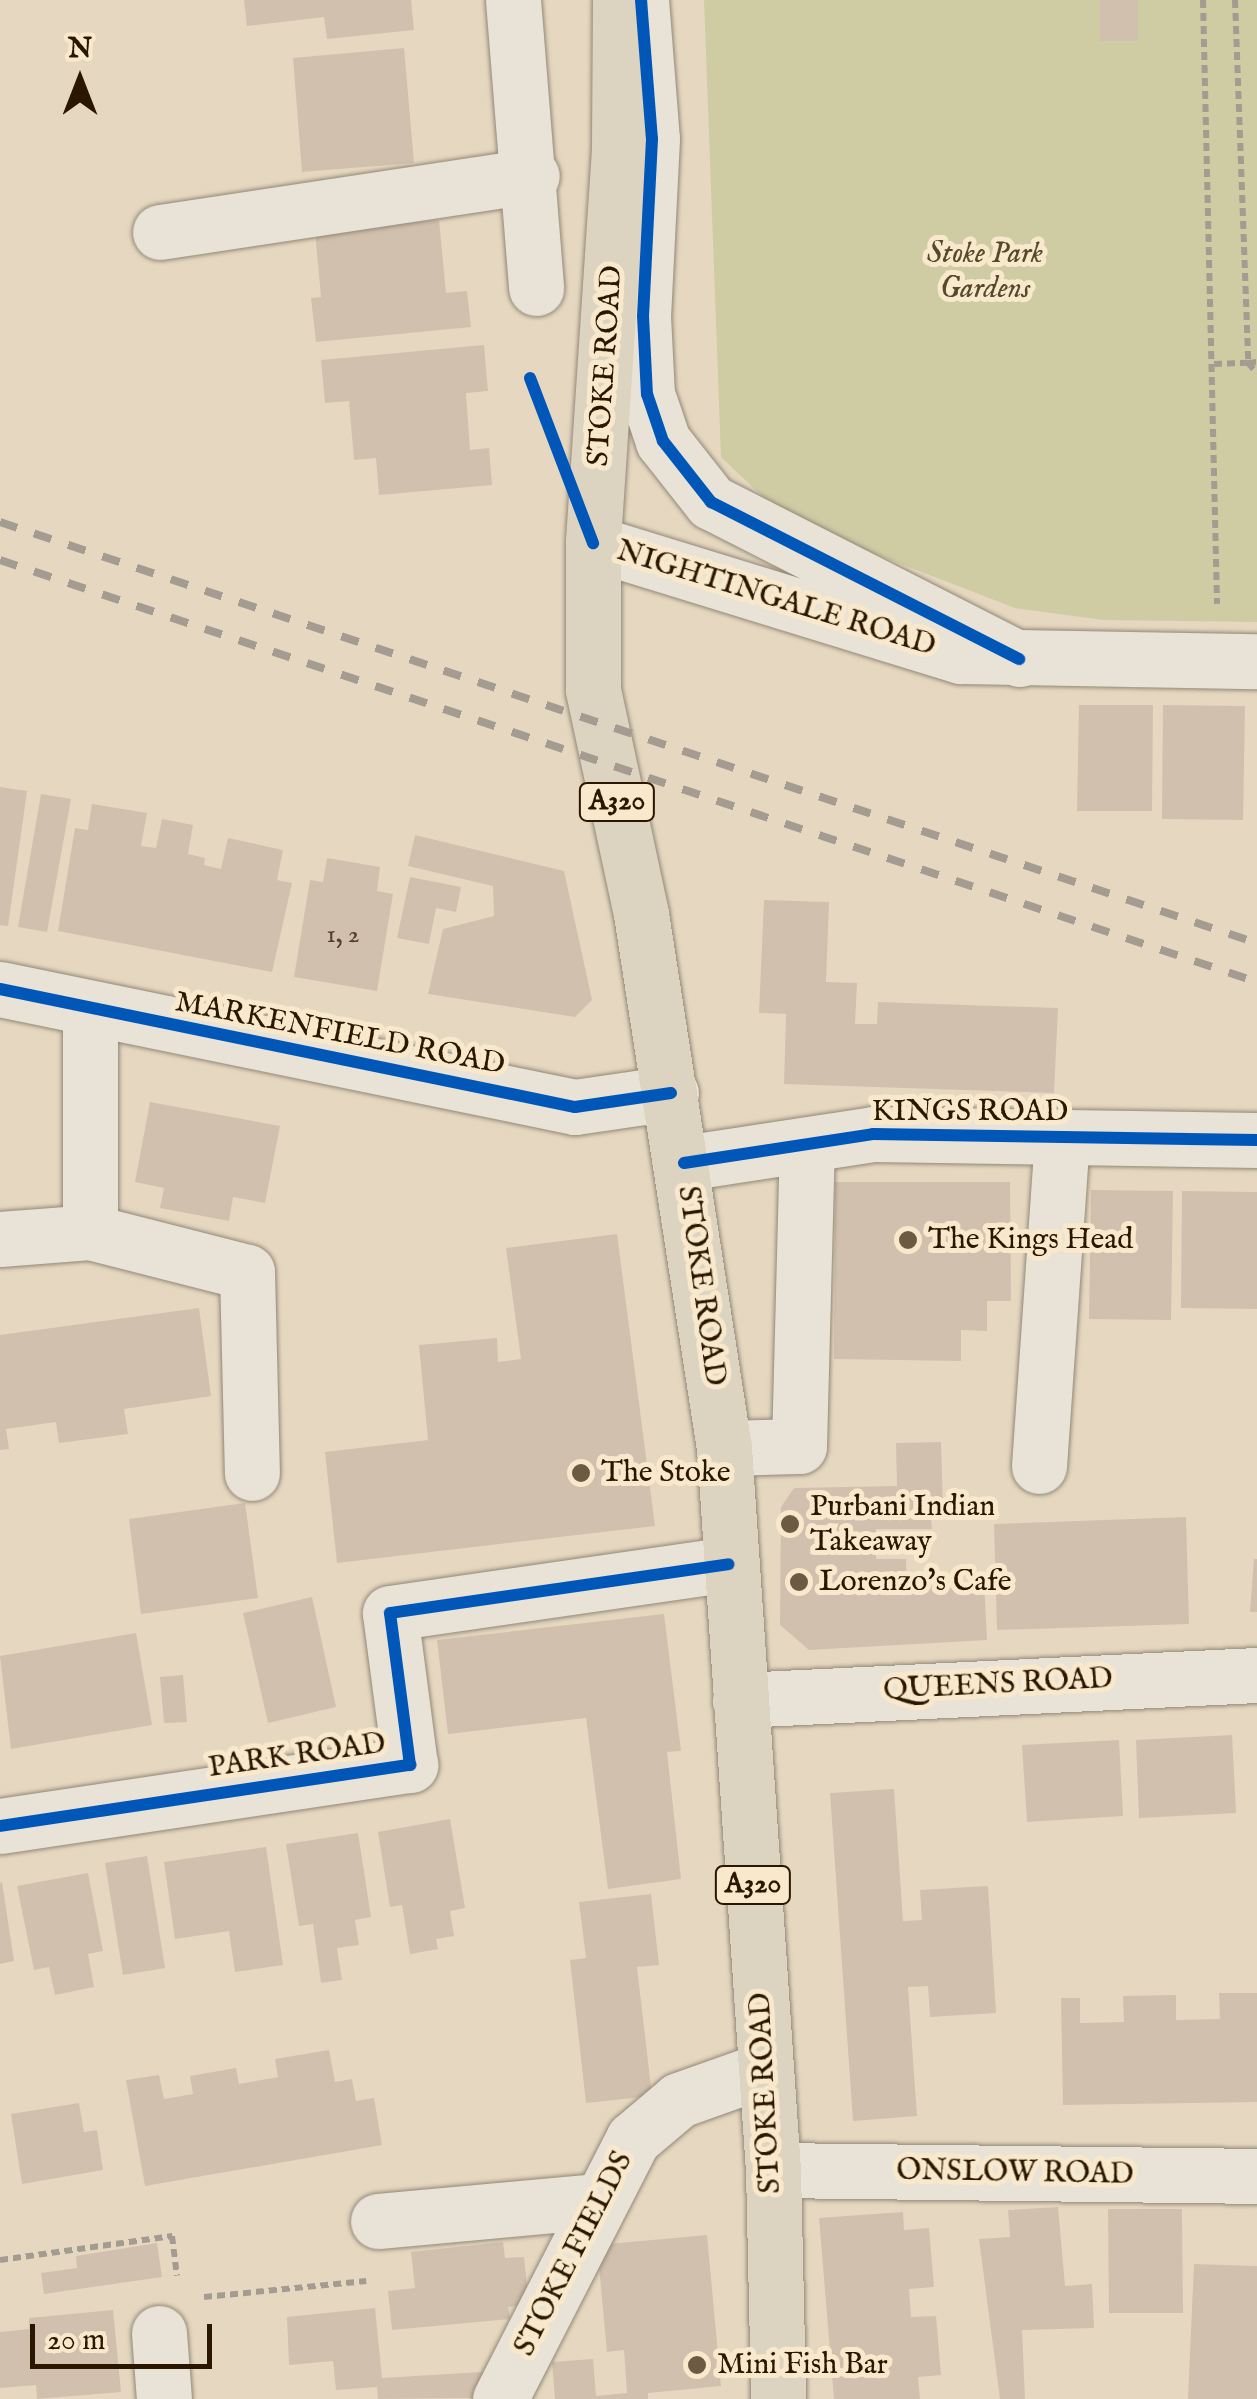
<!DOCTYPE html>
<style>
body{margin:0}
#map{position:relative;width:1257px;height:2399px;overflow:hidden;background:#e6d8c0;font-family:"IM FELL English",serif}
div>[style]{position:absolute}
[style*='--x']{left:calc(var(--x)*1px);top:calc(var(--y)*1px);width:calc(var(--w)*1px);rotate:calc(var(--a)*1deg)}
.green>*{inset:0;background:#cfcba3}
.building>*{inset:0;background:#d1c0ad}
.path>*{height:6px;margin-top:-3px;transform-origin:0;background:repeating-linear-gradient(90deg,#a49c90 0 8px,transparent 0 13px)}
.roads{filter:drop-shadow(0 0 2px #928877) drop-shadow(0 0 2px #928877)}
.minor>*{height:55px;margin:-27.5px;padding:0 27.5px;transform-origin:27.5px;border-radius:27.5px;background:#e9e2d6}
.major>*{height:55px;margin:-27.5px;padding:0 27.5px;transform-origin:27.5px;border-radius:27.5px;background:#ddd3c1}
.rail>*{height:8px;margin-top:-4px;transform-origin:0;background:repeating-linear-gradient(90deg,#a49c90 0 18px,transparent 0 36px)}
.cycleway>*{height:12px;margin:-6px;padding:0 6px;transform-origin:6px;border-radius:6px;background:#0057b8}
.dots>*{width:28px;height:28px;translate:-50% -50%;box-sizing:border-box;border:5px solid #f8e9cc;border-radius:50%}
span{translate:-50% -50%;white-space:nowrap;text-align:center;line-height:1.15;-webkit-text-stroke:10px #f8e9cc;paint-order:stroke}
.number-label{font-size:25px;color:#55412c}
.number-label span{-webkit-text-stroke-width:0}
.shield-label span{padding:2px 8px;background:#f8e9cc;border:2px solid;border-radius:8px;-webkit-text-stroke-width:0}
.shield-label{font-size:28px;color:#2b1600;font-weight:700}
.park-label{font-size:30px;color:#56492a;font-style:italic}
.street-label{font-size:30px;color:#2b1600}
.poi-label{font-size:30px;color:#2b1600}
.left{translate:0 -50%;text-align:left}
.north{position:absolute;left:30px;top:30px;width:100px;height:100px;-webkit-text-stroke:8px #f8e9cc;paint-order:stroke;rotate:0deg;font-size:28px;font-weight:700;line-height:40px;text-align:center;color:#2b1600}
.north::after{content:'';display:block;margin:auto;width:35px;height:45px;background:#2b1600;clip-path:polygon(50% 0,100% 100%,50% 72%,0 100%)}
.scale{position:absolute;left:30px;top:2324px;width:182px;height:45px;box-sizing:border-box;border:5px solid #2b1600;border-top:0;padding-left:12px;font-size:30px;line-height:35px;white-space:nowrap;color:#2b1600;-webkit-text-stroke:8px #f8e9cc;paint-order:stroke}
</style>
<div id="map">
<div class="green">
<i style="clip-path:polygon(704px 0,1257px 0,1257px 622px,1103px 620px,1015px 608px,839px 540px,763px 497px,721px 457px)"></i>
</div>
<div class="building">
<i style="clip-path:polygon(244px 0,411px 0,414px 30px,327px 39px,324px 17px,247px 26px)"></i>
<i style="clip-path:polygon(1100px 0,1138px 0,1138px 41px,1100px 41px)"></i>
<i style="clip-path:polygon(404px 48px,414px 163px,302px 172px,293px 58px)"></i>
<i style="clip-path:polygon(439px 220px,446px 293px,467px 291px,471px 327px,316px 342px,311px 298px,321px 297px,315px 231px)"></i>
<i style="clip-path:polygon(484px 345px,488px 391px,466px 393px,470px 450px,489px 448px,492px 485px,379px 495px,376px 458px,354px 460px,349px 401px,325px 403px,321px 360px)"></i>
<i style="clip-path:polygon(1079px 705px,1153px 705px,1152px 811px,1077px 811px)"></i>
<i style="clip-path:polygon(1163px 705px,1245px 706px,1243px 820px,1162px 819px)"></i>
<i style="clip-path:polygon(0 787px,27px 791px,8px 926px,0 925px)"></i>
<i style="clip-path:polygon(41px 794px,71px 799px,47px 932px,18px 927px)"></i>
<i style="clip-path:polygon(92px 804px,147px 813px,141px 846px,156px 848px,162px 819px,193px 825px,188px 854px,205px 858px,204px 865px,221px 869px,228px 838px,283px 850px,277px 880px,292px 883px,272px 972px,58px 931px,75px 828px,88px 830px)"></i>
<i style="clip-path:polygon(415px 835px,564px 871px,592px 1000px,575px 1017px,428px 994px,443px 929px,494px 916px,493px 886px,408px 866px)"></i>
<i style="clip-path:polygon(327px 858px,380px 867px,377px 891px,393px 894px,377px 991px,294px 977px,310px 880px,323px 882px)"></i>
<i style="clip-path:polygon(410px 877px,461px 887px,456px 912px,436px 908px,429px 944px,397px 938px)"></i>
<i style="clip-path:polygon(764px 900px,829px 902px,826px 982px,857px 983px,855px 1024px,877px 1024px,878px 1002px,1058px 1008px,1054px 1093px,784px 1084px,786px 1014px,759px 1013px)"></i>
<i style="clip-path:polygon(150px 1102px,280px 1126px,265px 1203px,233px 1197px,229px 1221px,160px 1208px,164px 1188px,135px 1182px)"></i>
<i style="clip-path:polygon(835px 1182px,1010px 1182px,1011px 1301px,987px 1301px,987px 1331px,961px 1330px,961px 1361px,834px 1359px)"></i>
<i style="clip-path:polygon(1091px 1190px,1173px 1191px,1171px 1320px,1089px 1319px)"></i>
<i style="clip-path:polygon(1182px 1191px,1257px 1192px,1257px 1309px,1181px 1308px)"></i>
<i style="clip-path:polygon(617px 1234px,655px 1526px,337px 1563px,325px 1452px,428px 1440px,419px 1345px,497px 1338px,498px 1362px,521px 1359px,506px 1248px)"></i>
<i style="clip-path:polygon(199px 1308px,211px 1396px,124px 1409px,128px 1434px,59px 1443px,56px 1422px,6px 1429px,9px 1449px,0 1450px,0 1335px)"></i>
<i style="clip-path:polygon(941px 1442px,943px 1508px,930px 1508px,932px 1529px,876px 1529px,876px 1559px,906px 1559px,907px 1586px,984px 1582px,987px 1640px,809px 1650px,780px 1625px,781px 1507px,794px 1488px,897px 1486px,896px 1443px)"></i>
<i style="clip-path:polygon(245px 1503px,258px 1598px,141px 1614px,129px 1519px)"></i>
<i style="clip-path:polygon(1186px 1517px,1189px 1624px,997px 1630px,994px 1524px)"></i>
<i style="clip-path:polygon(1254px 1559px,1257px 1559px,1257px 1612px,1250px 1612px)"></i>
<i style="clip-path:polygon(312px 1597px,336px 1707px,268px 1723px,243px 1613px)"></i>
<i style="clip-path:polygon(664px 1614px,681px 1751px,667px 1752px,681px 1879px,608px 1889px,586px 1718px,448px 1734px,437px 1640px)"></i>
<i style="clip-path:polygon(136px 1633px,152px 1725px,11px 1749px,0 1656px)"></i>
<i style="clip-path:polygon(183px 1675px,187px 1722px,164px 1723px,160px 1677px)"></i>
<i style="clip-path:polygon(1232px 1735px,1236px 1813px,1139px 1818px,1136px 1740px)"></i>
<i style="clip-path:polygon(1119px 1740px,1123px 1816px,1027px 1822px,1022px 1745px)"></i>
<i style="clip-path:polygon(894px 1789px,903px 1921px,922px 1920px,920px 1890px,988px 1886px,996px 2013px,930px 2017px,928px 1986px,908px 1987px,917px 2116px,853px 2121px,830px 1793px)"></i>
<i style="clip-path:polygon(450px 1819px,465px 1908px,450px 1911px,454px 1936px,436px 1939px,438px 1949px,410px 1954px,402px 1905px,390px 1907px,378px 1832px)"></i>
<i style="clip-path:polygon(358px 1833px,371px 1917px,355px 1920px,359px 1945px,337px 1948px,342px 1980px,321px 1983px,313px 1924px,299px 1926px,286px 1844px)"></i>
<i style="clip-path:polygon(266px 1847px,283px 1965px,235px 1972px,229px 1931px,175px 1939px,164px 1862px)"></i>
<i style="clip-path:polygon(147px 1856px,165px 1968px,123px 1975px,105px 1863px)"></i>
<i style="clip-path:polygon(88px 1873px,103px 1951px,88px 1954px,94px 1987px,55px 1995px,49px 1967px,34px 1970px,17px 1886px)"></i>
<i style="clip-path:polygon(2px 1882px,14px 1961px,0 1964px,0 1883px)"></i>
<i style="clip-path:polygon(651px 1894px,659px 1965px,637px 1967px,652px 2096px,586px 2103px,570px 1960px,586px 1958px,579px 1902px)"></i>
<i style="clip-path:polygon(1219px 1993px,1257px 1993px,1257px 2102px,1063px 2105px,1061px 1998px,1080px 1998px,1080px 2023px,1124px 2022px,1123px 1996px,1176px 1995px,1176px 2020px,1220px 2019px)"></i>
<i style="clip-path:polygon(329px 2050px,335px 2082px,352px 2079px,356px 2101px,374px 2098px,382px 2145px,145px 2186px,126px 2080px,159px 2075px,164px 2099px,193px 2094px,190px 2076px,236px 2068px,239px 2084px,278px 2077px,275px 2059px)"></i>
<i style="clip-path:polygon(79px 2103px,84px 2132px,97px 2130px,103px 2170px,22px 2184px,11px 2114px)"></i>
<i style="clip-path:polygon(1058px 2207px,1065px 2286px,1092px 2284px,1094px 2328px,1022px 2330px,1025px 2399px,1000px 2399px,979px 2239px,1010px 2237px,1008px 2210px)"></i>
<i style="clip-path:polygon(1108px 2209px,1182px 2209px,1183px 2313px,1109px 2313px)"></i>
<i style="clip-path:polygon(903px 2212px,904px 2230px,929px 2228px,934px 2287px,909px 2289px,911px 2317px,936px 2316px,941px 2375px,918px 2377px,920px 2399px,834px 2399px,819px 2218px)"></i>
<i style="clip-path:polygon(707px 2235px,721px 2386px,648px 2393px,648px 2399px,555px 2399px,552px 2362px,593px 2359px,596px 2396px,627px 2393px,624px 2350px,607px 2352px,597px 2245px)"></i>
<i style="clip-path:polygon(503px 2242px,505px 2258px,524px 2257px,529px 2305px,508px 2307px,510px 2319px,392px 2330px,388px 2291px,415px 2288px,411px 2252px)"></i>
<i style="clip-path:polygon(157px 2243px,162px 2277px,44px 2294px,41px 2273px,77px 2268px,76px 2256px)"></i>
<i style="clip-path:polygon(1194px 2264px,1257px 2266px,1257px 2399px,1188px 2399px)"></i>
<i style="clip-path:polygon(375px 2308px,382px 2378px,498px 2371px,483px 2398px,378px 2399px,377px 2387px,336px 2390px,333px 2361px,289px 2365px,287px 2317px)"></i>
<i style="clip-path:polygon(113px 2310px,121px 2392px,37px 2399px,36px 2385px,0 2388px,0 2332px,29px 2329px,29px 2318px)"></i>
</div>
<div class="path">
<i style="--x:1203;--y:0;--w:604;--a:88.67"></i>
<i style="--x:1235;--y:0;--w:363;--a:87.9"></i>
<i style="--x:1248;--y:363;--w:9;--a:-6"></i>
<i style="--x:1214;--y:364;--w:34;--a:-2"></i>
<i style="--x:1248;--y:363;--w:13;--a:48"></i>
<i style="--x:0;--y:2260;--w:174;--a:-7.9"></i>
<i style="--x:172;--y:2236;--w:40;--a:82.9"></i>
<i style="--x:204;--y:2297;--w:163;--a:-5.6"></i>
</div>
<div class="roads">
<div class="minor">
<i style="--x:513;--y:0;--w:289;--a:85.4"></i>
<i style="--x:641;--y:0;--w:139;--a:85.5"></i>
<i style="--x:652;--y:139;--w:177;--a:92.9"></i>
<i style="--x:643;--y:316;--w:78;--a:87.1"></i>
<i style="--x:647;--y:394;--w:50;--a:71.2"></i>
<i style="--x:663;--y:441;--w:78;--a:51.8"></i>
<i style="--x:711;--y:502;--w:346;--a:27"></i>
<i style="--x:160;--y:232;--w:376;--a:-8.6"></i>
<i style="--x:593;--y:543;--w:385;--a:17.1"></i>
<i style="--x:961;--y:656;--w:296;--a:1"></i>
<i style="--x:0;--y:989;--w:587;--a:11.6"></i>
<i style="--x:575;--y:1107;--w:97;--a:-8.3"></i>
<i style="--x:90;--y:1009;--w:223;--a:90"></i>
<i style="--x:684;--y:1163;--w:191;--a:-8.7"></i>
<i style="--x:873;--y:1134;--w:384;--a:0.9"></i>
<i style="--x:0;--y:1239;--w:90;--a:-4.4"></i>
<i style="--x:90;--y:1232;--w:162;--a:14.3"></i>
<i style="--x:247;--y:1272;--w:201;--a:88.6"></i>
<i style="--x:724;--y:1448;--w:75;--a:-1.5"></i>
<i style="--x:799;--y:1446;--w:301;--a:-88.5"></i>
<i style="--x:1039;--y:1466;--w:331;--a:-86"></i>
<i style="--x:740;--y:1700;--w:518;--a:-2.77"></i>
<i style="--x:0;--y:1826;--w:415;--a:-8.5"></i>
<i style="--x:410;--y:1765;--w:153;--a:-97.5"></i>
<i style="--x:390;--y:1613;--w:342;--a:-8.2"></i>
<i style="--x:773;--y:2170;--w:484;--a:0.7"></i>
<i style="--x:378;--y:2221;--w:219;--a:-5.2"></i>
<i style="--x:159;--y:2333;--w:66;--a:85.7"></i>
<i style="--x:500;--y:2399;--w:292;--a:-62.9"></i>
<i style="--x:633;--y:2139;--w:60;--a:-40.3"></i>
<i style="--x:679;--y:2100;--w:92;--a:-19.6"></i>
</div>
<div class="major">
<i style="--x:620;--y:0;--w:149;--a:90.4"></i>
<i style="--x:619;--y:149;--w:395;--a:93.8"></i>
<i style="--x:593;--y:543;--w:147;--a:90"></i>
<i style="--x:593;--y:690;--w:229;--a:77.9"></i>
<i style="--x:641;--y:914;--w:540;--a:81.17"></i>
<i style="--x:724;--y:1448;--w:724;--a:86.12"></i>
<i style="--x:773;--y:2170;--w:229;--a:88.7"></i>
</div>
</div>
<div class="rail">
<i style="--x:0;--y:522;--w:1326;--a:18.52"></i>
<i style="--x:0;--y:560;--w:1326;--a:18.56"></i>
</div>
<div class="cycleway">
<i style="--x:641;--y:0;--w:139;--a:85.5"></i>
<i style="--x:652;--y:139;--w:177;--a:92.9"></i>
<i style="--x:643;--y:316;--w:78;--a:87.1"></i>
<i style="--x:647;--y:394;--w:50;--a:71.2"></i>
<i style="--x:663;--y:441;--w:78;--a:51.8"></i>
<i style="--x:711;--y:502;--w:346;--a:27"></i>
<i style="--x:530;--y:378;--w:177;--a:69.1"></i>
<i style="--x:0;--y:989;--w:587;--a:11.6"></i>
<i style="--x:575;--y:1107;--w:97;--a:-8.3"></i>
<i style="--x:684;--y:1163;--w:191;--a:-8.7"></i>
<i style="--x:873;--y:1134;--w:384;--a:0.9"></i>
<i style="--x:0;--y:1826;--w:415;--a:-8.5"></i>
<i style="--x:410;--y:1765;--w:153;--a:-97.5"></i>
<i style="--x:390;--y:1613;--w:342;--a:-8.2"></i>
</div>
<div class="dots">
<i style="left:908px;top:1240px;background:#6c5a43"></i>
<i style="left:581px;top:1473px;background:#6c5a43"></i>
<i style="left:790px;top:1524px;background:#6c5a43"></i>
<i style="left:799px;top:1582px;background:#6c5a43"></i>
<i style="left:697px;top:2365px;background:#6c5a43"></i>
</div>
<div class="number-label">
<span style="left:343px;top:935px">1, 2</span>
</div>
<div class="shield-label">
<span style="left:617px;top:802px">A320</span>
<span style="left:753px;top:1885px">A320</span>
</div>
<div class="park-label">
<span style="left:985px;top:271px">Stoke Park<br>Gardens</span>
</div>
<div class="street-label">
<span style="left:606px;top:366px;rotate:-86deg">STOKE ROAD</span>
<span style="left:776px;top:599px;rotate:17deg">NIGHTINGALE ROAD</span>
<span style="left:340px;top:1034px;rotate:11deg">MARKENFIELD ROAD</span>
<span style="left:970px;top:1112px">KINGS ROAD</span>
<span style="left:701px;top:1286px;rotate:82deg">STOKE ROAD</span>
<span style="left:998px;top:1685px;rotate:-3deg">QUEENS ROAD</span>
<span style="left:297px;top:1756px;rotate:-8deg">PARK ROAD</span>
<span style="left:766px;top:2093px;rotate:-93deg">STOKE ROAD</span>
<span style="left:1015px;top:2173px;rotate:1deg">ONSLOW ROAD</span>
<span style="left:574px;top:2254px;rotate:-63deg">STOKE FIELDS</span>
</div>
<div class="poi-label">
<span class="left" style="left:928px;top:1240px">The Kings Head</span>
<span class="left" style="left:601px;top:1473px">The Stoke</span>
<span class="left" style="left:810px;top:1524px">Purbani Indian<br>Takeaway</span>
<span class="left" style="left:819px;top:1582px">Lorenzo's Cafe</span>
<span class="left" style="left:717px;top:2365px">Mini Fish Bar</span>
</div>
<div class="north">N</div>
<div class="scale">20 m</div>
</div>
